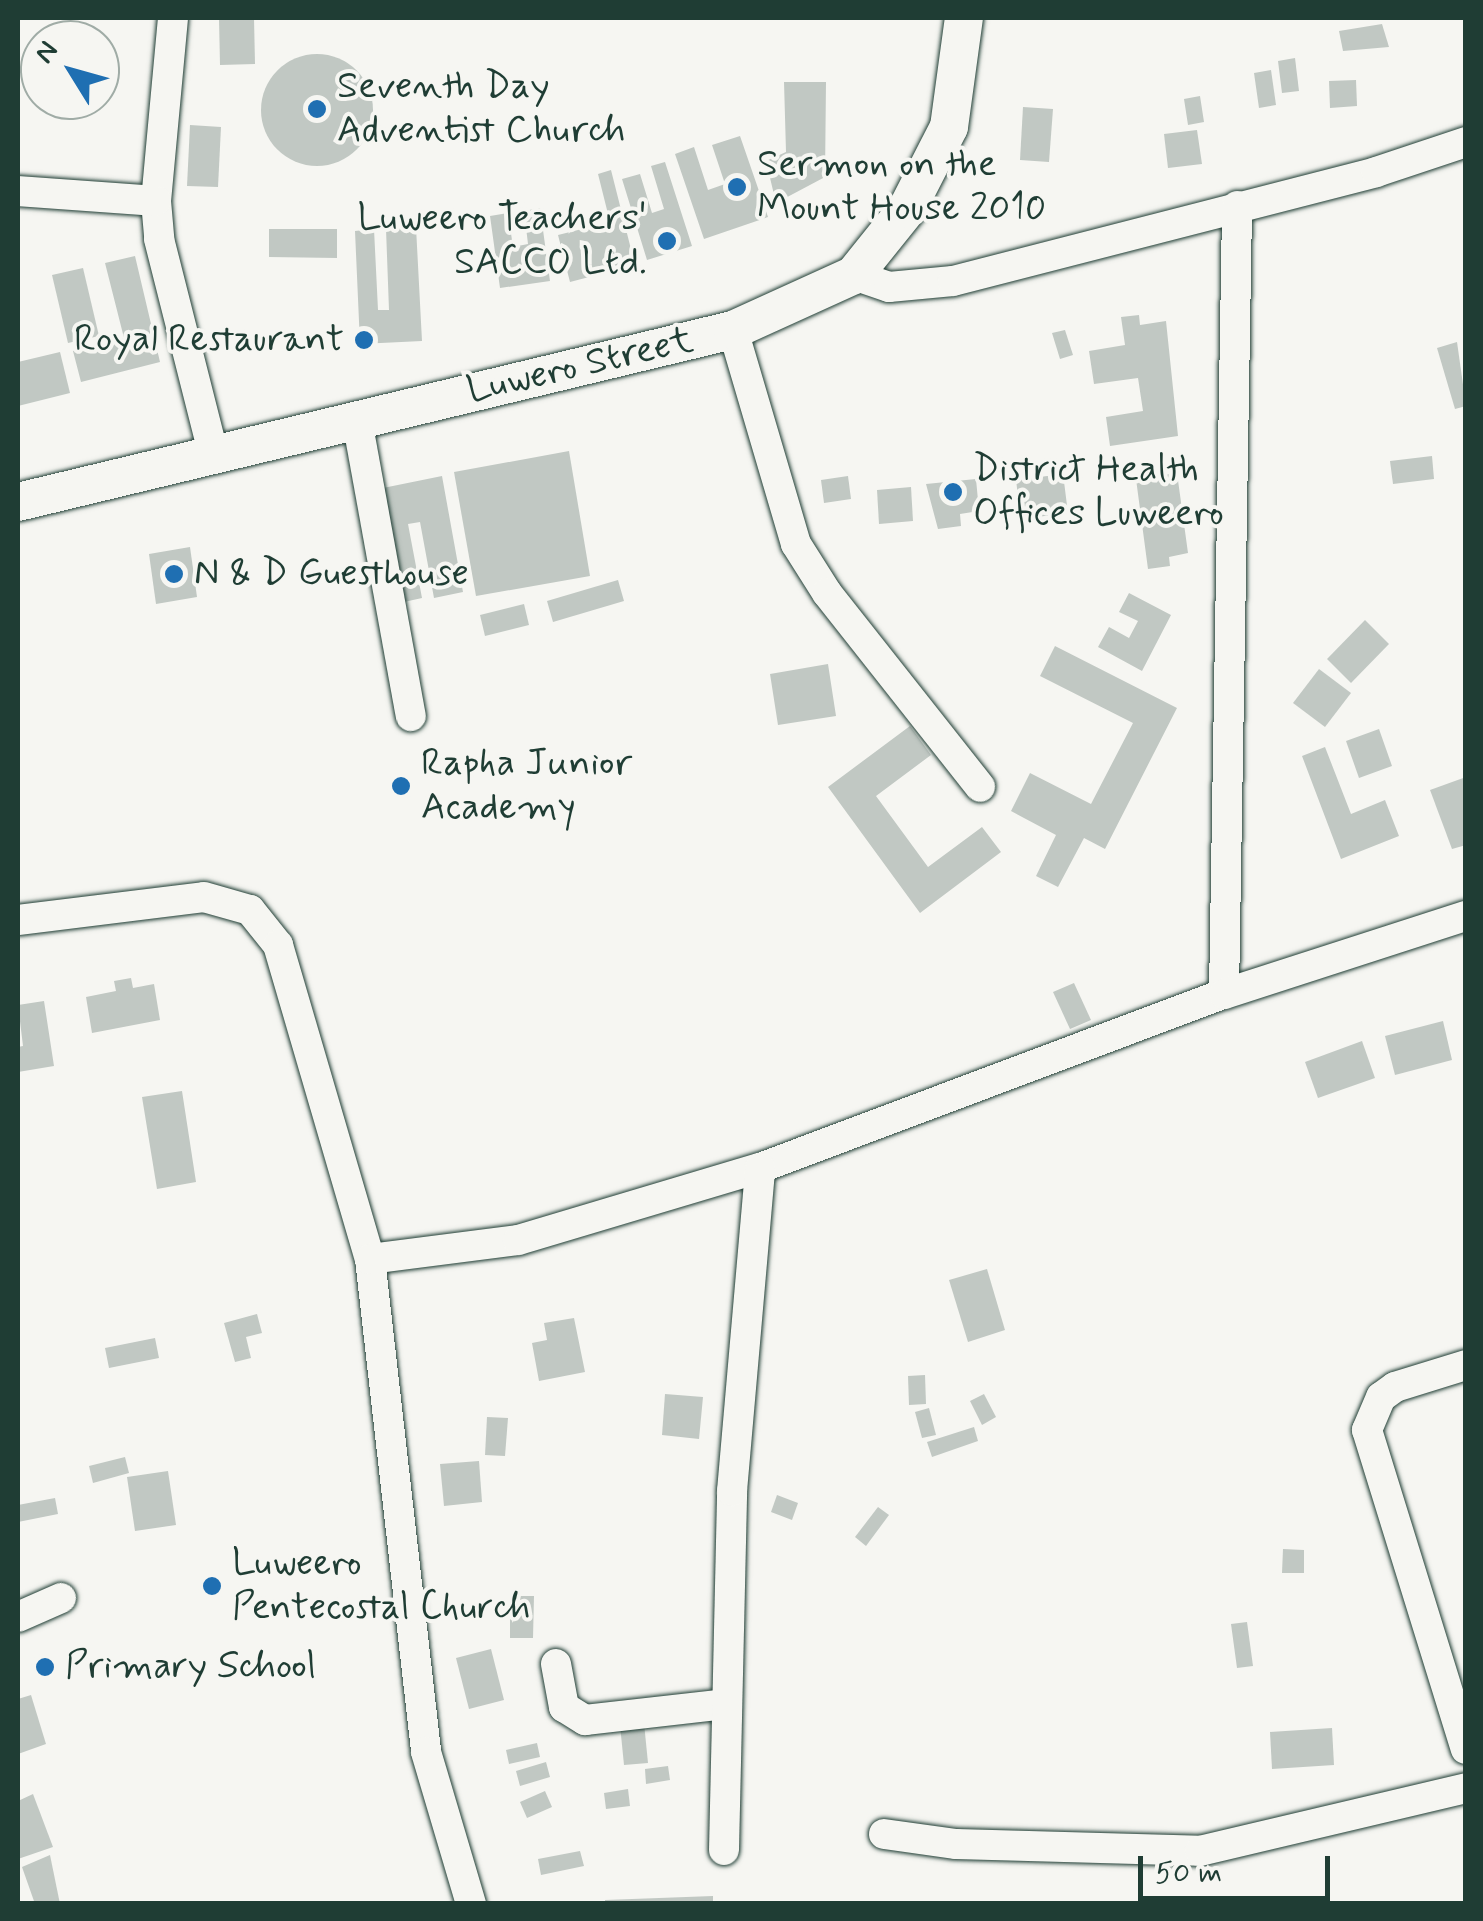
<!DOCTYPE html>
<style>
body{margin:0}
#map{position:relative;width:1483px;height:1921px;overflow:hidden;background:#f6f6f2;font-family:Mynerve,sans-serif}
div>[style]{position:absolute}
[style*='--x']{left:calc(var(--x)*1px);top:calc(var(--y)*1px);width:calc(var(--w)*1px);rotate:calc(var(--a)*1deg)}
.building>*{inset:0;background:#c1c8c3}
.round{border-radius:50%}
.roads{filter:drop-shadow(0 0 2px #1f3d34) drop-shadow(0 0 2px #1f3d34)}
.minor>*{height:30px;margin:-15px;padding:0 15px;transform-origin:15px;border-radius:15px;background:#f6f6f2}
.major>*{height:38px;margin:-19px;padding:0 19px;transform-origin:19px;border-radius:19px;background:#f6f6f2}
.dots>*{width:28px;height:28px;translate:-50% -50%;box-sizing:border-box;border:5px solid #f6f6f2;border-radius:50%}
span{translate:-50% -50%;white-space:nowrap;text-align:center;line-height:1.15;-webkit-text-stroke:8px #f6f6f2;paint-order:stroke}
.poi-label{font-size:38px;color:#1f3d34}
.left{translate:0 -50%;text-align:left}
.right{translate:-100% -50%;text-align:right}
.street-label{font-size:38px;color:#1f3d34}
.frame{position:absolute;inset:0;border:20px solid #1f3d34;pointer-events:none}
.north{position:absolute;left:20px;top:20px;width:100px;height:100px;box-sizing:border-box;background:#f6f6f2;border:2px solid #a0aca6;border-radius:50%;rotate:307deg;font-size:28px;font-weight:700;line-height:40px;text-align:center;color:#1f3d34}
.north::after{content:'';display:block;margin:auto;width:35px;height:45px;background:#1f6fb2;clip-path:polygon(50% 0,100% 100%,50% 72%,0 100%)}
.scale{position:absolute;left:1138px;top:1856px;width:192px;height:45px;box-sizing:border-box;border:5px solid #1f3d34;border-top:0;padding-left:12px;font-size:30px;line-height:35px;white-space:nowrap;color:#1f3d34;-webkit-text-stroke:8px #f6f6f2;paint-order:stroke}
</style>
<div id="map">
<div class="building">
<i style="clip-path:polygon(219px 18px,254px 18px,255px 64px,220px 65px)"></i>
<i style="clip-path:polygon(1382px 24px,1389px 47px,1343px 51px,1339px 31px)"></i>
<i class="round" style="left:261px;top:54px;width:112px;height:112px"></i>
<i style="clip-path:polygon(1295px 58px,1299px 91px,1282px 93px,1278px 61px)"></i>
<i style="clip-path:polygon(1271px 70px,1276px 105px,1259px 108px,1254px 73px)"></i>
<i style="clip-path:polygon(1356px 80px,1357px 106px,1330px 108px,1329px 81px)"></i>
<i style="clip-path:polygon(784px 82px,826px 82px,825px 177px,776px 203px,766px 161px,786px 152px)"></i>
<i style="clip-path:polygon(1200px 96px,1204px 122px,1188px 125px,1184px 99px)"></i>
<i style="clip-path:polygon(1023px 107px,1053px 109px,1049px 162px,1020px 160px)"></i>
<i style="clip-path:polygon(190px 125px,221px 127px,218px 187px,187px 186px)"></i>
<i style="clip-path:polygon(1197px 130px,1202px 164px,1168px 168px,1164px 134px)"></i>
<i style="clip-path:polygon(740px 136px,768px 217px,704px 239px,675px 154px,694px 147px,708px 190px,725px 184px,712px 145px)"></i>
<i style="clip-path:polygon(665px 162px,692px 246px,647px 260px,622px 179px,640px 174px,652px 213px,664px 209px,651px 166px)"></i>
<i style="clip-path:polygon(611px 170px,635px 265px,570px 282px,558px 235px,610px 222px,598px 174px)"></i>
<i style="clip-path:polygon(540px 208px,550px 281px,500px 288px,490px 216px,508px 213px,513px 247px,528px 244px,524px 211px)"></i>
<i style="clip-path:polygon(416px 227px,422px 341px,360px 344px,355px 231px,374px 229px,378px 310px,389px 310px,386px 229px)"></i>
<i style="clip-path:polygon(269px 229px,337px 229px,337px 258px,269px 257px)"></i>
<i style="clip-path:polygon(135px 256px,160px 362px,81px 382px,73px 351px,124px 338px,105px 263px)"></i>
<i style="clip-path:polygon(83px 268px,99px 336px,68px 343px,52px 275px)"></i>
<i style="clip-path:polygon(1139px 315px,1140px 325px,1166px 321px,1178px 436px,1110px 446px,1106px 417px,1143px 411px,1138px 378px,1094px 384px,1089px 351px,1125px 345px,1121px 317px)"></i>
<i style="clip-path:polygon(1065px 330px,1073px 355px,1060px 359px,1052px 333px)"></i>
<i style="clip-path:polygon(1457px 342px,1466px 406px,1455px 409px,1437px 348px)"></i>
<i style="clip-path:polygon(60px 352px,70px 393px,18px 406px,18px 362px)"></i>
<i style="clip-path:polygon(569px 451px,590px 576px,476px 596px,454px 472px)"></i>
<i style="clip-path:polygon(1432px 456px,1434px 479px,1393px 484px,1390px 461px)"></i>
<i style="clip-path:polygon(1177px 473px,1188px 553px,1169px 557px,1170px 566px,1148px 569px,1136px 479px)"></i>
<i style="clip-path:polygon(1063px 474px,1068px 513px,1021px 519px,1016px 480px)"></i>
<i style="clip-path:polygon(442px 476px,463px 592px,434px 598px,420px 522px,408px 524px,422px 598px,404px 602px,383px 488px)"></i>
<i style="clip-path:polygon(848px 476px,851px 499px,824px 503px,821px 480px)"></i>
<i style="clip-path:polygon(976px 479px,979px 511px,960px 514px,961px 526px,938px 529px,926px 484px)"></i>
<i style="clip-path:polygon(911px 487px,913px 521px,879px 524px,877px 490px)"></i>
<i style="clip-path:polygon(190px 547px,197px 597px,156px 604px,149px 554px)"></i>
<i style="clip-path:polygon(618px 580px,624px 601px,553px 622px,547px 601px)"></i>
<i style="clip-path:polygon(1129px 593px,1171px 615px,1142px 671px,1098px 647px,1109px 627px,1129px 638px,1138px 621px,1119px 612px)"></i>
<i style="clip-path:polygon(524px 604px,529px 625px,485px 636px,480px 615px)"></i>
<i style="clip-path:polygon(1365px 620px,1389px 644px,1351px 683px,1327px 659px)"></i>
<i style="clip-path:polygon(1055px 646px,1177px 708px,1105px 849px,1084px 838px,1058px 887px,1036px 876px,1056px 835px,1011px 811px,1030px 773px,1091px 804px,1133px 723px,1040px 676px)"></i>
<i style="clip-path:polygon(828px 664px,836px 716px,778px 725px,770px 674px)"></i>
<i style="clip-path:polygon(1319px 669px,1351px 693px,1325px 727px,1293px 703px)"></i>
<i style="clip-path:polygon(910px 726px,931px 755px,876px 796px,928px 867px,982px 827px,1001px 852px,920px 913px,828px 787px)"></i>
<i style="clip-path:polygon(1379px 729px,1392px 766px,1359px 778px,1346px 741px)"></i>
<i style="clip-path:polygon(1325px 747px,1351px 814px,1385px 800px,1399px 836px,1341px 859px,1302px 756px)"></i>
<i style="clip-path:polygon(1466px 777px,1466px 845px,1452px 849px,1430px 790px)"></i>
<i style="clip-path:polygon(131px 978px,133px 988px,154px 984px,160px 1020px,92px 1033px,86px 997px,116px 991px,114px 981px)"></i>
<i style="clip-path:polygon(1074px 983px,1091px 1020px,1070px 1029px,1053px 992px)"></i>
<i style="clip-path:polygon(44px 1001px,54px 1066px,18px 1072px,18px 1047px,23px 1046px,18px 1005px)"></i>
<i style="clip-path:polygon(1443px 1021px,1452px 1060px,1395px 1075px,1385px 1036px)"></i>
<i style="clip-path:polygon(1362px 1041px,1375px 1078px,1318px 1098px,1305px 1062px)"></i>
<i style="clip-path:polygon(182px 1091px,196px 1182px,157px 1189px,142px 1097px)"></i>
<i style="clip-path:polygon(987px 1269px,1005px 1330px,968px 1342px,949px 1280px)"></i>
<i style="clip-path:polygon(257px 1314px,262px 1333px,246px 1337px,251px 1358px,235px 1362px,224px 1323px)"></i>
<i style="clip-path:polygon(574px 1318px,585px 1372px,539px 1381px,532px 1343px,547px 1340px,544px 1323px)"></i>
<i style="clip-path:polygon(155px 1338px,159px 1358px,109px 1368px,105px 1348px)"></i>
<i style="clip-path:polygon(925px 1375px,926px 1404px,909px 1405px,908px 1376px)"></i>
<i style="clip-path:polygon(665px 1394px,703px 1397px,699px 1439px,662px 1435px)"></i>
<i style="clip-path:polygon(984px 1394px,996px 1417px,982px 1425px,970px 1401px)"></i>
<i style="clip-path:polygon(929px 1408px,936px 1435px,922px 1438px,915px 1412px)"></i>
<i style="clip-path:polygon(487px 1417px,508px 1418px,505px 1456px,485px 1455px)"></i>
<i style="clip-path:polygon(974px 1427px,978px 1441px,932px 1457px,927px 1442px)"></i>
<i style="clip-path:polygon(125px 1457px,129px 1473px,93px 1483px,89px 1466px)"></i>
<i style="clip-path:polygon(479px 1461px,482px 1502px,444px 1506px,440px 1464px)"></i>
<i style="clip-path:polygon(168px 1471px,176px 1525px,135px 1531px,127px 1477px)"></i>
<i style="clip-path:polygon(777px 1495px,798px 1503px,792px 1520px,771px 1512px)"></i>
<i style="clip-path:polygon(55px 1498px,58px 1514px,18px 1522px,18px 1505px)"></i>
<i style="clip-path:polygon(878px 1507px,889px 1515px,866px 1546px,855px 1537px)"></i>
<i style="clip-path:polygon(1283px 1549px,1304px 1550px,1304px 1573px,1282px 1573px)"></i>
<i style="clip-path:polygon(510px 1596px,534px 1596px,533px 1638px,510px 1638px)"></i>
<i style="clip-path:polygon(1247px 1622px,1253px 1666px,1237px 1668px,1231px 1624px)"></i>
<i style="clip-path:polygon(491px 1649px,504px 1700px,469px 1709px,456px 1658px)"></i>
<i style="clip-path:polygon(31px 1695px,46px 1744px,18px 1754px,18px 1699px)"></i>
<i style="clip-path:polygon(644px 1723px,648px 1763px,624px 1765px,620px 1725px)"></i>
<i style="clip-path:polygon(1332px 1728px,1334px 1765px,1272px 1769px,1270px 1732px)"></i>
<i style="clip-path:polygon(537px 1743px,540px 1757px,509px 1764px,506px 1750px)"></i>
<i style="clip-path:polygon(546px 1762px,550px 1777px,520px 1786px,516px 1771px)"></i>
<i style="clip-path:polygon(668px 1766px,670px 1780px,646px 1784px,645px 1769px)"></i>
<i style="clip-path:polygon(628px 1789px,630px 1806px,606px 1809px,604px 1793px)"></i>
<i style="clip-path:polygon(545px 1791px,552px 1807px,527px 1818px,520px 1802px)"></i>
<i style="clip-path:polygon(33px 1794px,53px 1847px,18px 1859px,18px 1801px)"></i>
<i style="clip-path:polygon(580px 1851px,584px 1866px,541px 1875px,538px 1859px)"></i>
<i style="clip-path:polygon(50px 1855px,60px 1904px,35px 1904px,22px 1867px)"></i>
<i style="clip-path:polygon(713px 1896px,713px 1904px,605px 1904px,605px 1900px)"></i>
</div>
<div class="roads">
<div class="minor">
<i style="--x:173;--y:18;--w:184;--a:95.3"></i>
<i style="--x:156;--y:201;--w:38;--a:85"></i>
<i style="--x:159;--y:239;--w:220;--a:75.8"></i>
<i style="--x:18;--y:191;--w:138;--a:4.1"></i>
<i style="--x:854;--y:275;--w:37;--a:19"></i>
<i style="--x:889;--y:287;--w:64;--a:-5.4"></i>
<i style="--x:953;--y:281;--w:437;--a:-14.4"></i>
<i style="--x:1376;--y:172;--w:95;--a:-18.4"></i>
<i style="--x:733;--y:330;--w:223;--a:73.6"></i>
<i style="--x:796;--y:544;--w:58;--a:57.7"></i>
<i style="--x:827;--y:593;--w:247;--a:51.7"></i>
<i style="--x:357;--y:420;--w:301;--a:79.7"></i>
<i style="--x:18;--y:920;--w:187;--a:-7"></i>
<i style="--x:204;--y:897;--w:48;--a:15.8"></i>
<i style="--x:250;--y:910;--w:45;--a:51.3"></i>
<i style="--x:278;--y:945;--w:327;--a:73.7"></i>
<i style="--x:370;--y:1259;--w:496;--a:83.5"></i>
<i style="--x:426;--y:1752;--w:159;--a:73.5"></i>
<i style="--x:1224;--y:994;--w:788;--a:-89.05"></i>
<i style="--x:370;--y:1259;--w:149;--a:-7.3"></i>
<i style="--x:518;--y:1240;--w:252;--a:-16.6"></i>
<i style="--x:760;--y:1168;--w:496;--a:-20.6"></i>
<i style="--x:1224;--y:994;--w:254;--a:-17.9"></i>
<i style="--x:1466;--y:1365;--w:74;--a:162.8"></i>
<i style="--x:1395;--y:1387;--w:17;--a:144"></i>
<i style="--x:1381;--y:1397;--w:36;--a:113"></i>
<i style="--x:1367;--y:1430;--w:334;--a:72.8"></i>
<i style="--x:18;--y:1617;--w:47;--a:-23.8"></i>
<i style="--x:556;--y:1664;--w:44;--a:79.5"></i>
<i style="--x:564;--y:1707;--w:25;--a:32"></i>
<i style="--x:585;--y:1720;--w:141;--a:-6.5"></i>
<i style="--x:884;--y:1834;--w:73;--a:7.9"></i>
<i style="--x:956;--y:1844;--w:244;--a:1.6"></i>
<i style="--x:1200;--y:1851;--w:273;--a:-13.3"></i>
<i style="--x:724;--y:1850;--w:359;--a:-88.7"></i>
<i style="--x:732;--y:1491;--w:324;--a:-85"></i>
</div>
<div class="major">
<i style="--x:18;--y:502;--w:735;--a:-13.53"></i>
<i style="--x:733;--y:330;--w:133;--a:-24.4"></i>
<i style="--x:854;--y:275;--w:85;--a:-51.2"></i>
<i style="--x:907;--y:209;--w:92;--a:-62.9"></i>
<i style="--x:949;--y:127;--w:110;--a:-82.2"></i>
</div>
</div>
<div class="dots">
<i style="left:317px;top:109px;background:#1f6fb2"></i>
<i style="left:737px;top:187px;background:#1f6fb2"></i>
<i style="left:667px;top:241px;background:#1f6fb2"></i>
<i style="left:364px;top:340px;background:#1f6fb2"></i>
<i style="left:953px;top:492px;background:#1f6fb2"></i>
<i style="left:174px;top:574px;background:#1f6fb2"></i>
<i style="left:401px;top:786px;background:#1f6fb2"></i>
<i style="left:212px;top:1586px;background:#1f6fb2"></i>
<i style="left:45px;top:1667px;background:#1f6fb2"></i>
</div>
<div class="poi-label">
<span class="left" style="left:337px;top:109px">Seventh Day<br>Adventist Church</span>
<span class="left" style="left:757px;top:187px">Sermon on the<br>Mount House 2010</span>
<span class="right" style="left:647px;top:241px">Luweero Teachers'<br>SACCO Ltd.</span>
<span class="right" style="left:344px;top:340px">Royal Restaurant</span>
<span class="left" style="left:973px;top:492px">District Health<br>Offices Luweero</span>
<span class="left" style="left:194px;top:574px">N &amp; D Guesthouse</span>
<span class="left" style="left:421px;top:786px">Rapha Junior<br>Academy</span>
<span class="left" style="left:232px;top:1586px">Luweero<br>Pentecostal Church</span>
<span class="left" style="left:65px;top:1667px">Primary School</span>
</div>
<div class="street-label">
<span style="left:580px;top:366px;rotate:-13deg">Luwero Street</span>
</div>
<div class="frame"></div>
<div class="north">N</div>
<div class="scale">50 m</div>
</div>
